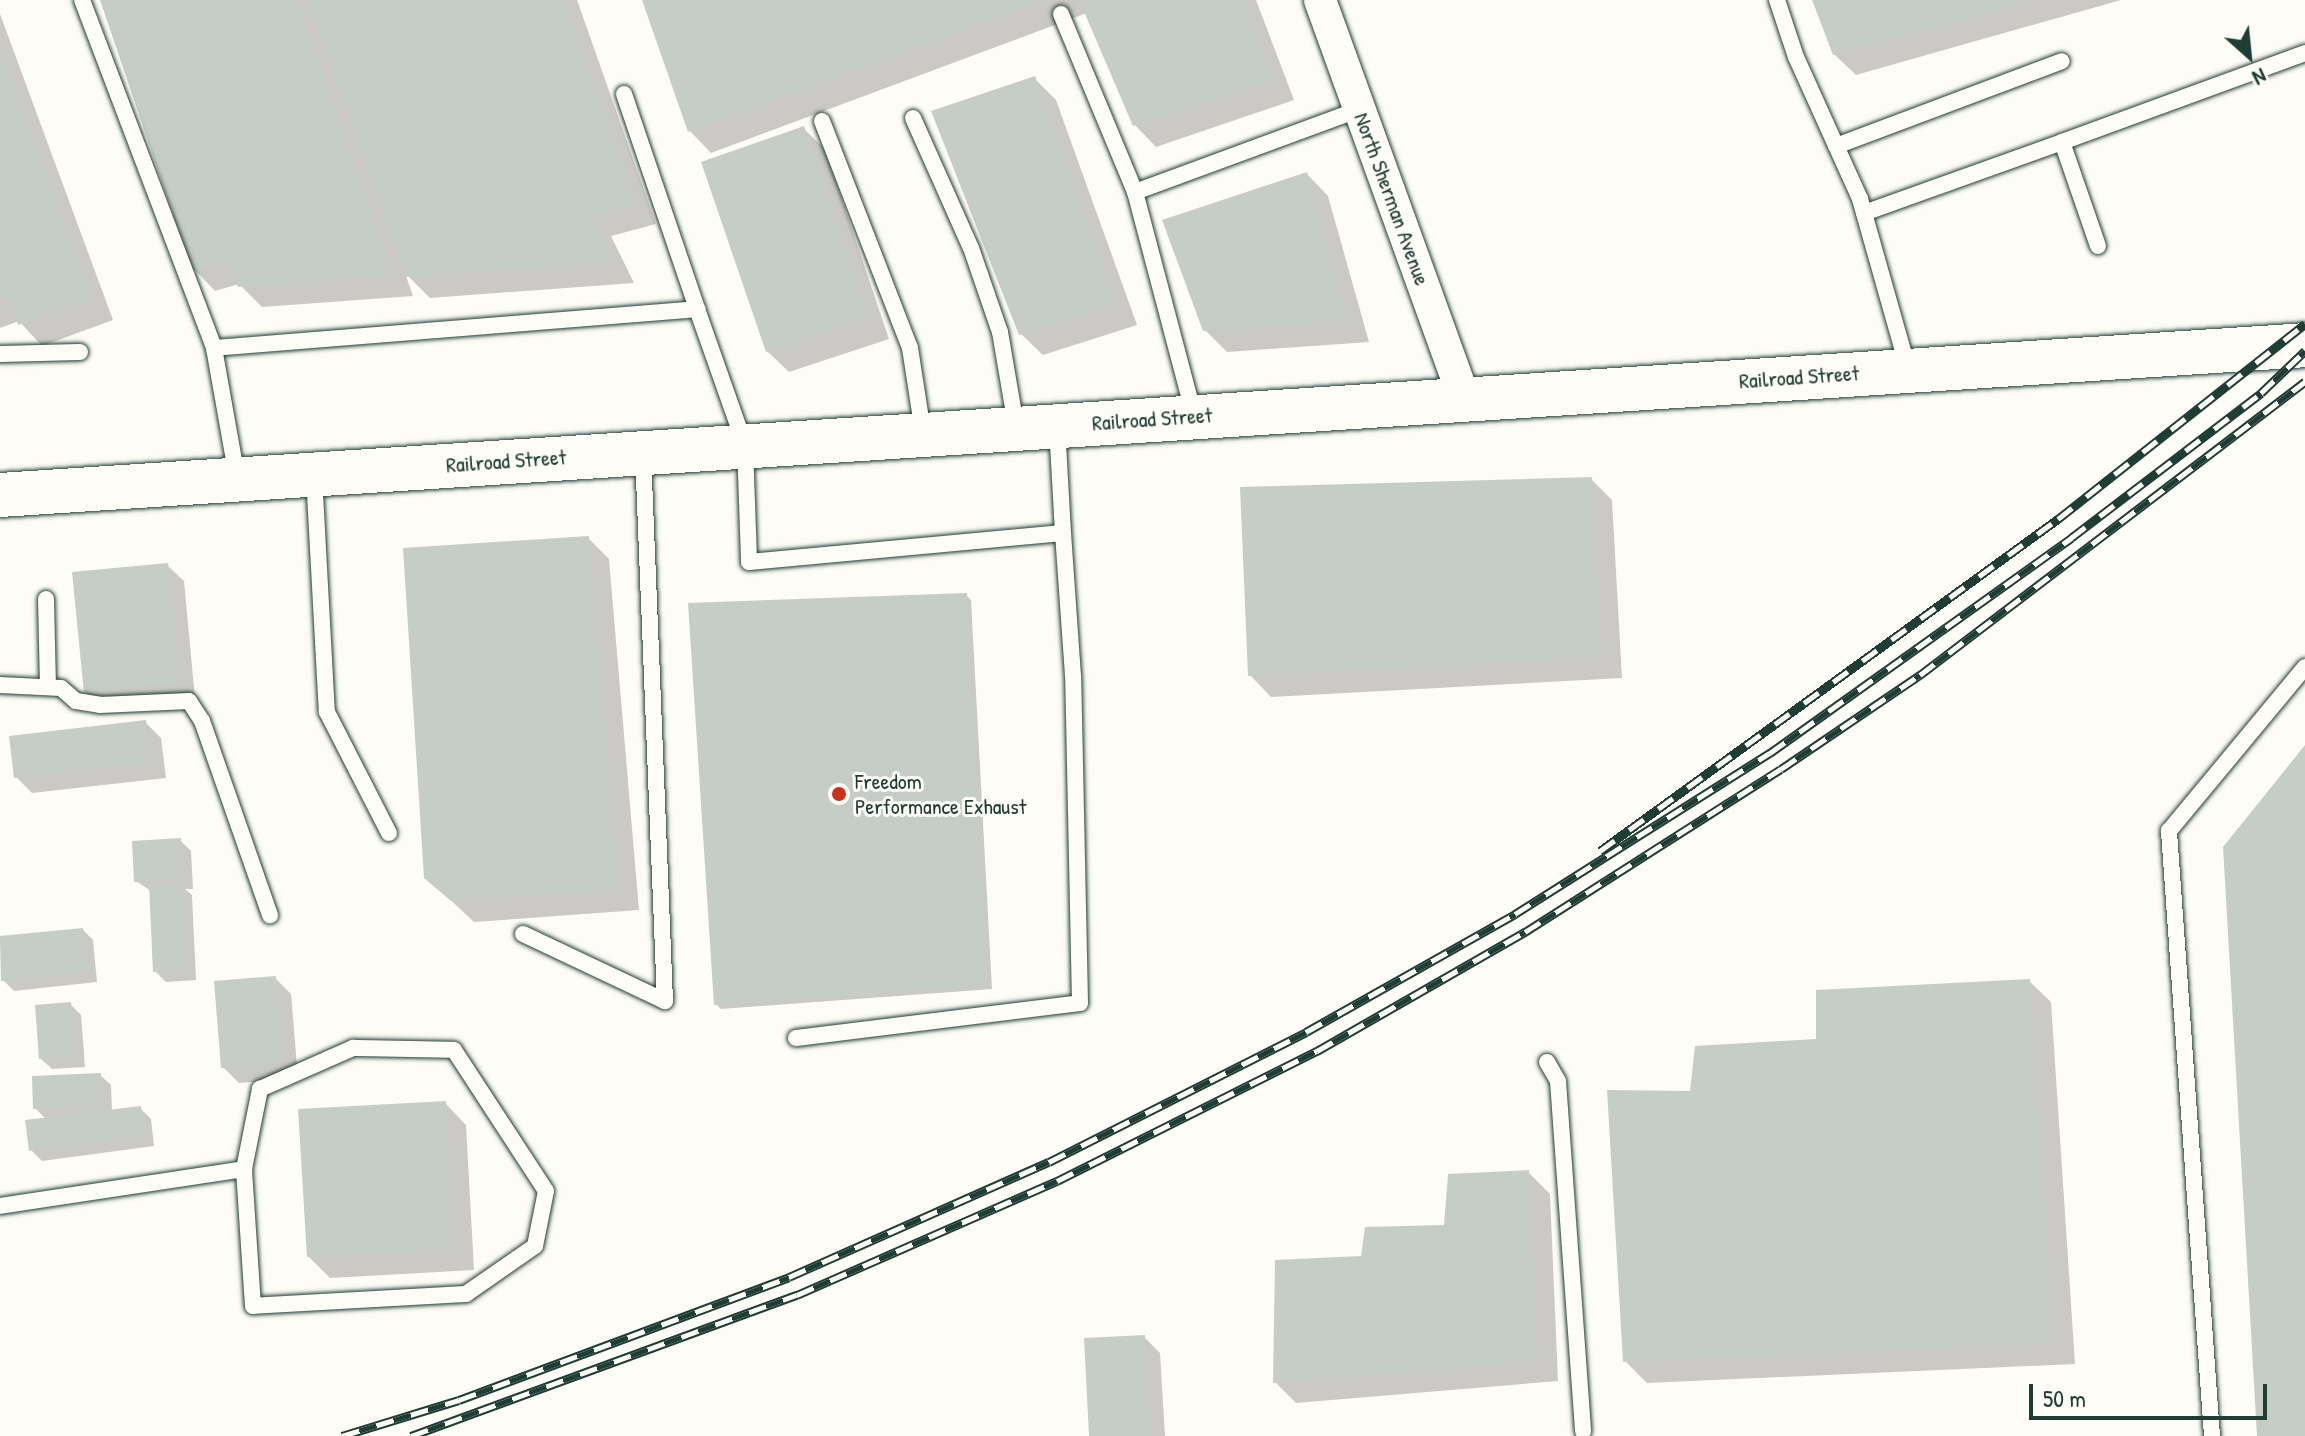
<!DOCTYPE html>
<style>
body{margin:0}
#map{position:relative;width:2305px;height:1436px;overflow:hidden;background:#fdfcf7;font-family:"Patrick Hand",sans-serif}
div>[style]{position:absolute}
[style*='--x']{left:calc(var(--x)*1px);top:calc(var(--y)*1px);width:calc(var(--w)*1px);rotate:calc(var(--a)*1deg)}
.shadow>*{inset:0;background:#0003}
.building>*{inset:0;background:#c6cdc7}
.roads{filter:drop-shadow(0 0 2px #1f3d34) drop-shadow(0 0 2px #1f3d34)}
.lane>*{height:16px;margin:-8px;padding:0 8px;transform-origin:8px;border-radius:8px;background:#fdfcf7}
.street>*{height:32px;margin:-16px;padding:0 16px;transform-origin:16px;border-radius:16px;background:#fdfcf7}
.secondary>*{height:44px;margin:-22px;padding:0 22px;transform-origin:22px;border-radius:22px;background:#fdfcf7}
.rail>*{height:9px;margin-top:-4.5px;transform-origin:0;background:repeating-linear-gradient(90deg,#fdfcf7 0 18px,#1f3d34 0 36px);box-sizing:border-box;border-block:2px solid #1f3d34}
.dots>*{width:22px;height:22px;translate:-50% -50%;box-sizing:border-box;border:4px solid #fdfcf7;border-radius:50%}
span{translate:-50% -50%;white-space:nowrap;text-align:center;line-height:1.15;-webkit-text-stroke:6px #fdfcf7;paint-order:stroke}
.street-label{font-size:22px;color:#1f3d34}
.poi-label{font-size:22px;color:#1f3d34}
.left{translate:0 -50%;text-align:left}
.north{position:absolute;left:2209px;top:16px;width:80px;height:80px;-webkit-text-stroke:6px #fdfcf7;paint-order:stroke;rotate:153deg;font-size:22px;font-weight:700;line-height:32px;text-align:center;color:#1f3d34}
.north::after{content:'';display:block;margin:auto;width:28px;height:36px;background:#1f3d34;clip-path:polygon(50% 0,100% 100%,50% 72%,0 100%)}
.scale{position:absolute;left:2029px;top:1384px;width:238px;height:36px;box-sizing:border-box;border:4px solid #1f3d34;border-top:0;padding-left:10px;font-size:24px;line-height:28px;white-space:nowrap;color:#1f3d34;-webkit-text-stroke:6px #fdfcf7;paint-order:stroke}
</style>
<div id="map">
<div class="shadow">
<i style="clip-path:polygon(102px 0,577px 0,656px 224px,611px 236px,634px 283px,430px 298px,405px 273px,413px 296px,262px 307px,239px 284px,215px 291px,194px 269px)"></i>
<i style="clip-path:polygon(644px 0,1256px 0,1294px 100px,1156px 147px,1135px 125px,1087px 13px,711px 153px,690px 131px)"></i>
<i style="clip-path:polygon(1814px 0,2121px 0,1856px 75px,1834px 54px)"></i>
<i style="clip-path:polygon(0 14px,113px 320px,42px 346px,19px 321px,0 328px)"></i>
<i style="clip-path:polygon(1034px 78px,1056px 100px,1137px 325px,1043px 355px,1021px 334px)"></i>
<i style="clip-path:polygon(803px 128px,825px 149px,889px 339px,789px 372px,767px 351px)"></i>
<i style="clip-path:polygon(1307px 174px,1328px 196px,1369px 342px,1227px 352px,1205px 330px)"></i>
<i style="clip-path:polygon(1591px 479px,1612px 500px,1622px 678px,1271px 697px,1250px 675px)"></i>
<i style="clip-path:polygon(588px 538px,609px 559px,639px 910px,474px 922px,426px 877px)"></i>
<i style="clip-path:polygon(167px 565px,184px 581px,195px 698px,102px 708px,85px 692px)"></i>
<i style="clip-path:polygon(966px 595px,971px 600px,992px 989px,721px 1009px,716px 1004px)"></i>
<i style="clip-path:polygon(145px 722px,161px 738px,166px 778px,32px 793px,16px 777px)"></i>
<i style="clip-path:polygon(180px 840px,191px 851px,193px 889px,185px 889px,192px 895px,196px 980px,166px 982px,155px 971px,151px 891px,136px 881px)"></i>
<i style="clip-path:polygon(83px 930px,93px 940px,97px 982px,14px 991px,3px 980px,0 938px)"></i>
<i style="clip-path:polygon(275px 978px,291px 994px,298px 1078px,239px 1083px,223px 1067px)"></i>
<i style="clip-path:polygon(2029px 981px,2051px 1002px,2075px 1364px,1647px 1383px,1625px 1361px,1692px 1093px,1818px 1041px)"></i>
<i style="clip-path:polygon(70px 1004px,81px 1015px,85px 1067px,52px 1069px,41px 1059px)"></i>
<i style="clip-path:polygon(100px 1075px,111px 1085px,112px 1112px,140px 1108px,151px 1119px,154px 1146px,42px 1161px,31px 1150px,47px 1120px,35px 1108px)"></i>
<i style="clip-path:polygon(445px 1103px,466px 1125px,474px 1270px,330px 1278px,309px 1257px)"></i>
<i style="clip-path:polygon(1528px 1172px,1550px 1194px,1558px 1381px,1296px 1403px,1275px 1382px,1363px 1258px,1446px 1227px)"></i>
<i style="clip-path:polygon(1144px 1337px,1160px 1353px,1165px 1436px,1091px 1436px)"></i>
</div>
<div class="building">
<i style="clip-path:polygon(100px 0,297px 0,393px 275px,238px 287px,226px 260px,192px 270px)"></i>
<i style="clip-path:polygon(307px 0,564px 0,636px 203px,592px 215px,614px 262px,406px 277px)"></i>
<i style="clip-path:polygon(642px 0,1043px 0,688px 132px)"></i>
<i style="clip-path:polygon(1079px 0,1244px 0,1274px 79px,1133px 126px)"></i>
<i style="clip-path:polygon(1812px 0,2030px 0,2030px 1px,1833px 55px)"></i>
<i style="clip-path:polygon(0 48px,93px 298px,18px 325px,9px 296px,0 299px)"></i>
<i style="clip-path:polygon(1035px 76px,1117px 304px,1019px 335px,931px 111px)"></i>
<i style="clip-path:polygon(804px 126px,869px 317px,766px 352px,701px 162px)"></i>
<i style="clip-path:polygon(1307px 172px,1349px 321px,1203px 331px,1162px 220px)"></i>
<i style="clip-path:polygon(1592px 477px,1601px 657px,1248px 676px,1240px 487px)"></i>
<i style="clip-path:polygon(589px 536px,619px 889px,451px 901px,424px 878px,403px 548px)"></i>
<i style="clip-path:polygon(168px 563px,180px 683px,84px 693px,72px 572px)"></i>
<i style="clip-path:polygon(967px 593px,988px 985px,714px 1005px,688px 603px)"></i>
<i style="clip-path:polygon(146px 720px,151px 762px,14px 778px,9px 736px)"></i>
<i style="clip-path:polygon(2305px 745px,2305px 1436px,2257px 1436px,2223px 847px)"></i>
<i style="clip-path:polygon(181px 838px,183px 879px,134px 882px,132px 841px)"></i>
<i style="clip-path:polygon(182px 883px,186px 970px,153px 972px,149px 885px)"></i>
<i style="clip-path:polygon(83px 928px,88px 972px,1px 981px,0 936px)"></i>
<i style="clip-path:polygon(276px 976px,283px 1063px,221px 1068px,214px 981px)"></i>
<i style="clip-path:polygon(2030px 979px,2054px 1343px,1623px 1362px,1607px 1090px,1690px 1091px,1695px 1046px,1816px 1039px,1816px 990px)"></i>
<i style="clip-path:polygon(71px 1002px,76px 1057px,39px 1059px,35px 1005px)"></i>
<i style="clip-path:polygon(101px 1073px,102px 1106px,33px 1109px,32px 1076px)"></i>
<i style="clip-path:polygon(446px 1101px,454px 1249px,307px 1257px,298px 1109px)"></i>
<i style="clip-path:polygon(141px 1106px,145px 1136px,29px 1151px,25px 1120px)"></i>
<i style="clip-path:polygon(1529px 1170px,1537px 1361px,1273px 1383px,1275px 1260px,1361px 1256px,1365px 1227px,1444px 1225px,1448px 1174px)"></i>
<i style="clip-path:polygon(1145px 1335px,1150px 1436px,1089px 1436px,1084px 1338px)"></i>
</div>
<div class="roads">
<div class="lane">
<i style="--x:82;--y:0;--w:372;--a:69.2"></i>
<i style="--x:214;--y:348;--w:131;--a:79.9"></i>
<i style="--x:1777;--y:0;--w:60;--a:71.6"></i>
<i style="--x:1796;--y:57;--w:156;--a:65.7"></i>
<i style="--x:1860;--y:199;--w:177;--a:74.2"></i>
<i style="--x:1061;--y:14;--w:193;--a:67.4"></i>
<i style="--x:624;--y:94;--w:227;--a:71.2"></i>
<i style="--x:913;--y:118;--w:142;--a:66"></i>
<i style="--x:971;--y:248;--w:89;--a:71"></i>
<i style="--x:1000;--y:332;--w:95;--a:80.3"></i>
<i style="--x:822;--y:121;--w:243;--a:68.8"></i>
<i style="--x:910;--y:348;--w:85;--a:81.2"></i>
<i style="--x:2062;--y:142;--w:259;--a:-20.1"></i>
<i style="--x:1836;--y:146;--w:241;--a:-20.6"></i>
<i style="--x:1864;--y:213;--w:210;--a:-19.7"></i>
<i style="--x:2062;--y:142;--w:110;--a:70.9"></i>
<i style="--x:214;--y:348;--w:485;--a:-4.6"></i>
<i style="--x:697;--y:309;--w:144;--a:70.6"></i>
<i style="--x:745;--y:445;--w:117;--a:88"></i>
<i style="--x:749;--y:562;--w:315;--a:-5.3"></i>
<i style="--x:1063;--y:533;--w:107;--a:-93.2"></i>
<i style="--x:0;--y:354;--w:80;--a:-1.4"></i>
<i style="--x:1194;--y:415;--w:231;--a:-104.8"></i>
<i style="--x:1135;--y:192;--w:240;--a:-20.2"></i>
<i style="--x:314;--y:475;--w:237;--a:86.9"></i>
<i style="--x:327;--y:712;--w:136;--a:62.9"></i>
<i style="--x:46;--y:599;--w:87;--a:88.7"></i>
<i style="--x:0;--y:685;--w:61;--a:2.8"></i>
<i style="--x:61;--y:688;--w:20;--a:41"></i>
<i style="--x:76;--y:701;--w:24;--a:9"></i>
<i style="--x:100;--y:705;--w:89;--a:-2.6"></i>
<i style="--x:189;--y:701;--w:24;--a:57"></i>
<i style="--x:202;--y:721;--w:206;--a:70.7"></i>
<i style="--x:523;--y:934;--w:157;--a:25.3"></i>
<i style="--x:665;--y:1001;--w:548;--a:-92.3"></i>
<i style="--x:796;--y:1038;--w:286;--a:-7"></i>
<i style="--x:1080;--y:1003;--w:327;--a:-91.2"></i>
<i style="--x:1073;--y:676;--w:143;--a:-94"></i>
<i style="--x:353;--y:1048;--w:101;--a:1.1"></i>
<i style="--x:454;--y:1050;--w:168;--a:56.9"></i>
<i style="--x:546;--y:1191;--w:56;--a:101.3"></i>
<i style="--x:535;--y:1246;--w:84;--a:145.2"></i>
<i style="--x:466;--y:1294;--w:213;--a:176.8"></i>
<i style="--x:253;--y:1306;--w:137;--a:-93.8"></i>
<i style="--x:244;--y:1169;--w:82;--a:-78.7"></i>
<i style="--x:260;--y:1089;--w:102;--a:-23.8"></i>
<i style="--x:1547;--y:1062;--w:22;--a:60"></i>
<i style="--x:1558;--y:1081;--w:351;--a:85.9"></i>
<i style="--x:0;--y:1206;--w:247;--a:-8.6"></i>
<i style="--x:2212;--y:1436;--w:607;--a:-94.07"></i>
<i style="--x:2169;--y:831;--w:213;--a:-50.3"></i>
</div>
<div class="street">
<i style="--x:1320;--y:0;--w:423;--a:70.1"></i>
</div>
<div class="secondary">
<i style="--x:0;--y:495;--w:2310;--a:-3.72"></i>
</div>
</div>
<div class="rail">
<i style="--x:1600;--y:851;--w:566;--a:-35.94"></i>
<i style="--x:2058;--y:519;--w:315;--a:-38.3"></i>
<i style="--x:342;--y:1436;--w:122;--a:-17.1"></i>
<i style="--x:459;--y:1400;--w:352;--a:-20.4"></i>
<i style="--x:789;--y:1277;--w:284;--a:-23.9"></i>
<i style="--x:1049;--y:1162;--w:288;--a:-26.8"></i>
<i style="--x:1306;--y:1032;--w:240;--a:-29.4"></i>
<i style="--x:1515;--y:914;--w:302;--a:-32.3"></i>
<i style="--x:1770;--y:753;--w:370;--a:-35.5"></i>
<i style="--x:2071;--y:538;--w:239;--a:-37.3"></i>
<i style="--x:2261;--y:393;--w:61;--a:-43.7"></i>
<i style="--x:411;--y:1436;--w:411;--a:-20.1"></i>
<i style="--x:797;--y:1295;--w:284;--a:-23.7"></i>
<i style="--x:1057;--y:1181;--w:291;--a:-26.6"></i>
<i style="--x:1317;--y:1051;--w:240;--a:-29.8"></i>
<i style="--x:1525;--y:932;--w:303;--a:-32.5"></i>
<i style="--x:1781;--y:769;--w:168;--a:-34.1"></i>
<i style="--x:1920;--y:675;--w:484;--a:-37.3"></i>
</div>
<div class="dots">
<i style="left:839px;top:794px;background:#c8321e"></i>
</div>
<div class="street-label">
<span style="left:1392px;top:199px;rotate:70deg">North Sherman Avenue</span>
<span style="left:1799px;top:377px;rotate:-4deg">Railroad Street</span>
<span style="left:1152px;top:419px;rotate:-4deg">Railroad Street</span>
<span style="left:506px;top:461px;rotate:-4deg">Railroad Street</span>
</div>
<div class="poi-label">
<span class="left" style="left:855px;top:794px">Freedom<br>Performance Exhaust</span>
</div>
<div class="north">N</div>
<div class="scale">50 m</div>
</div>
